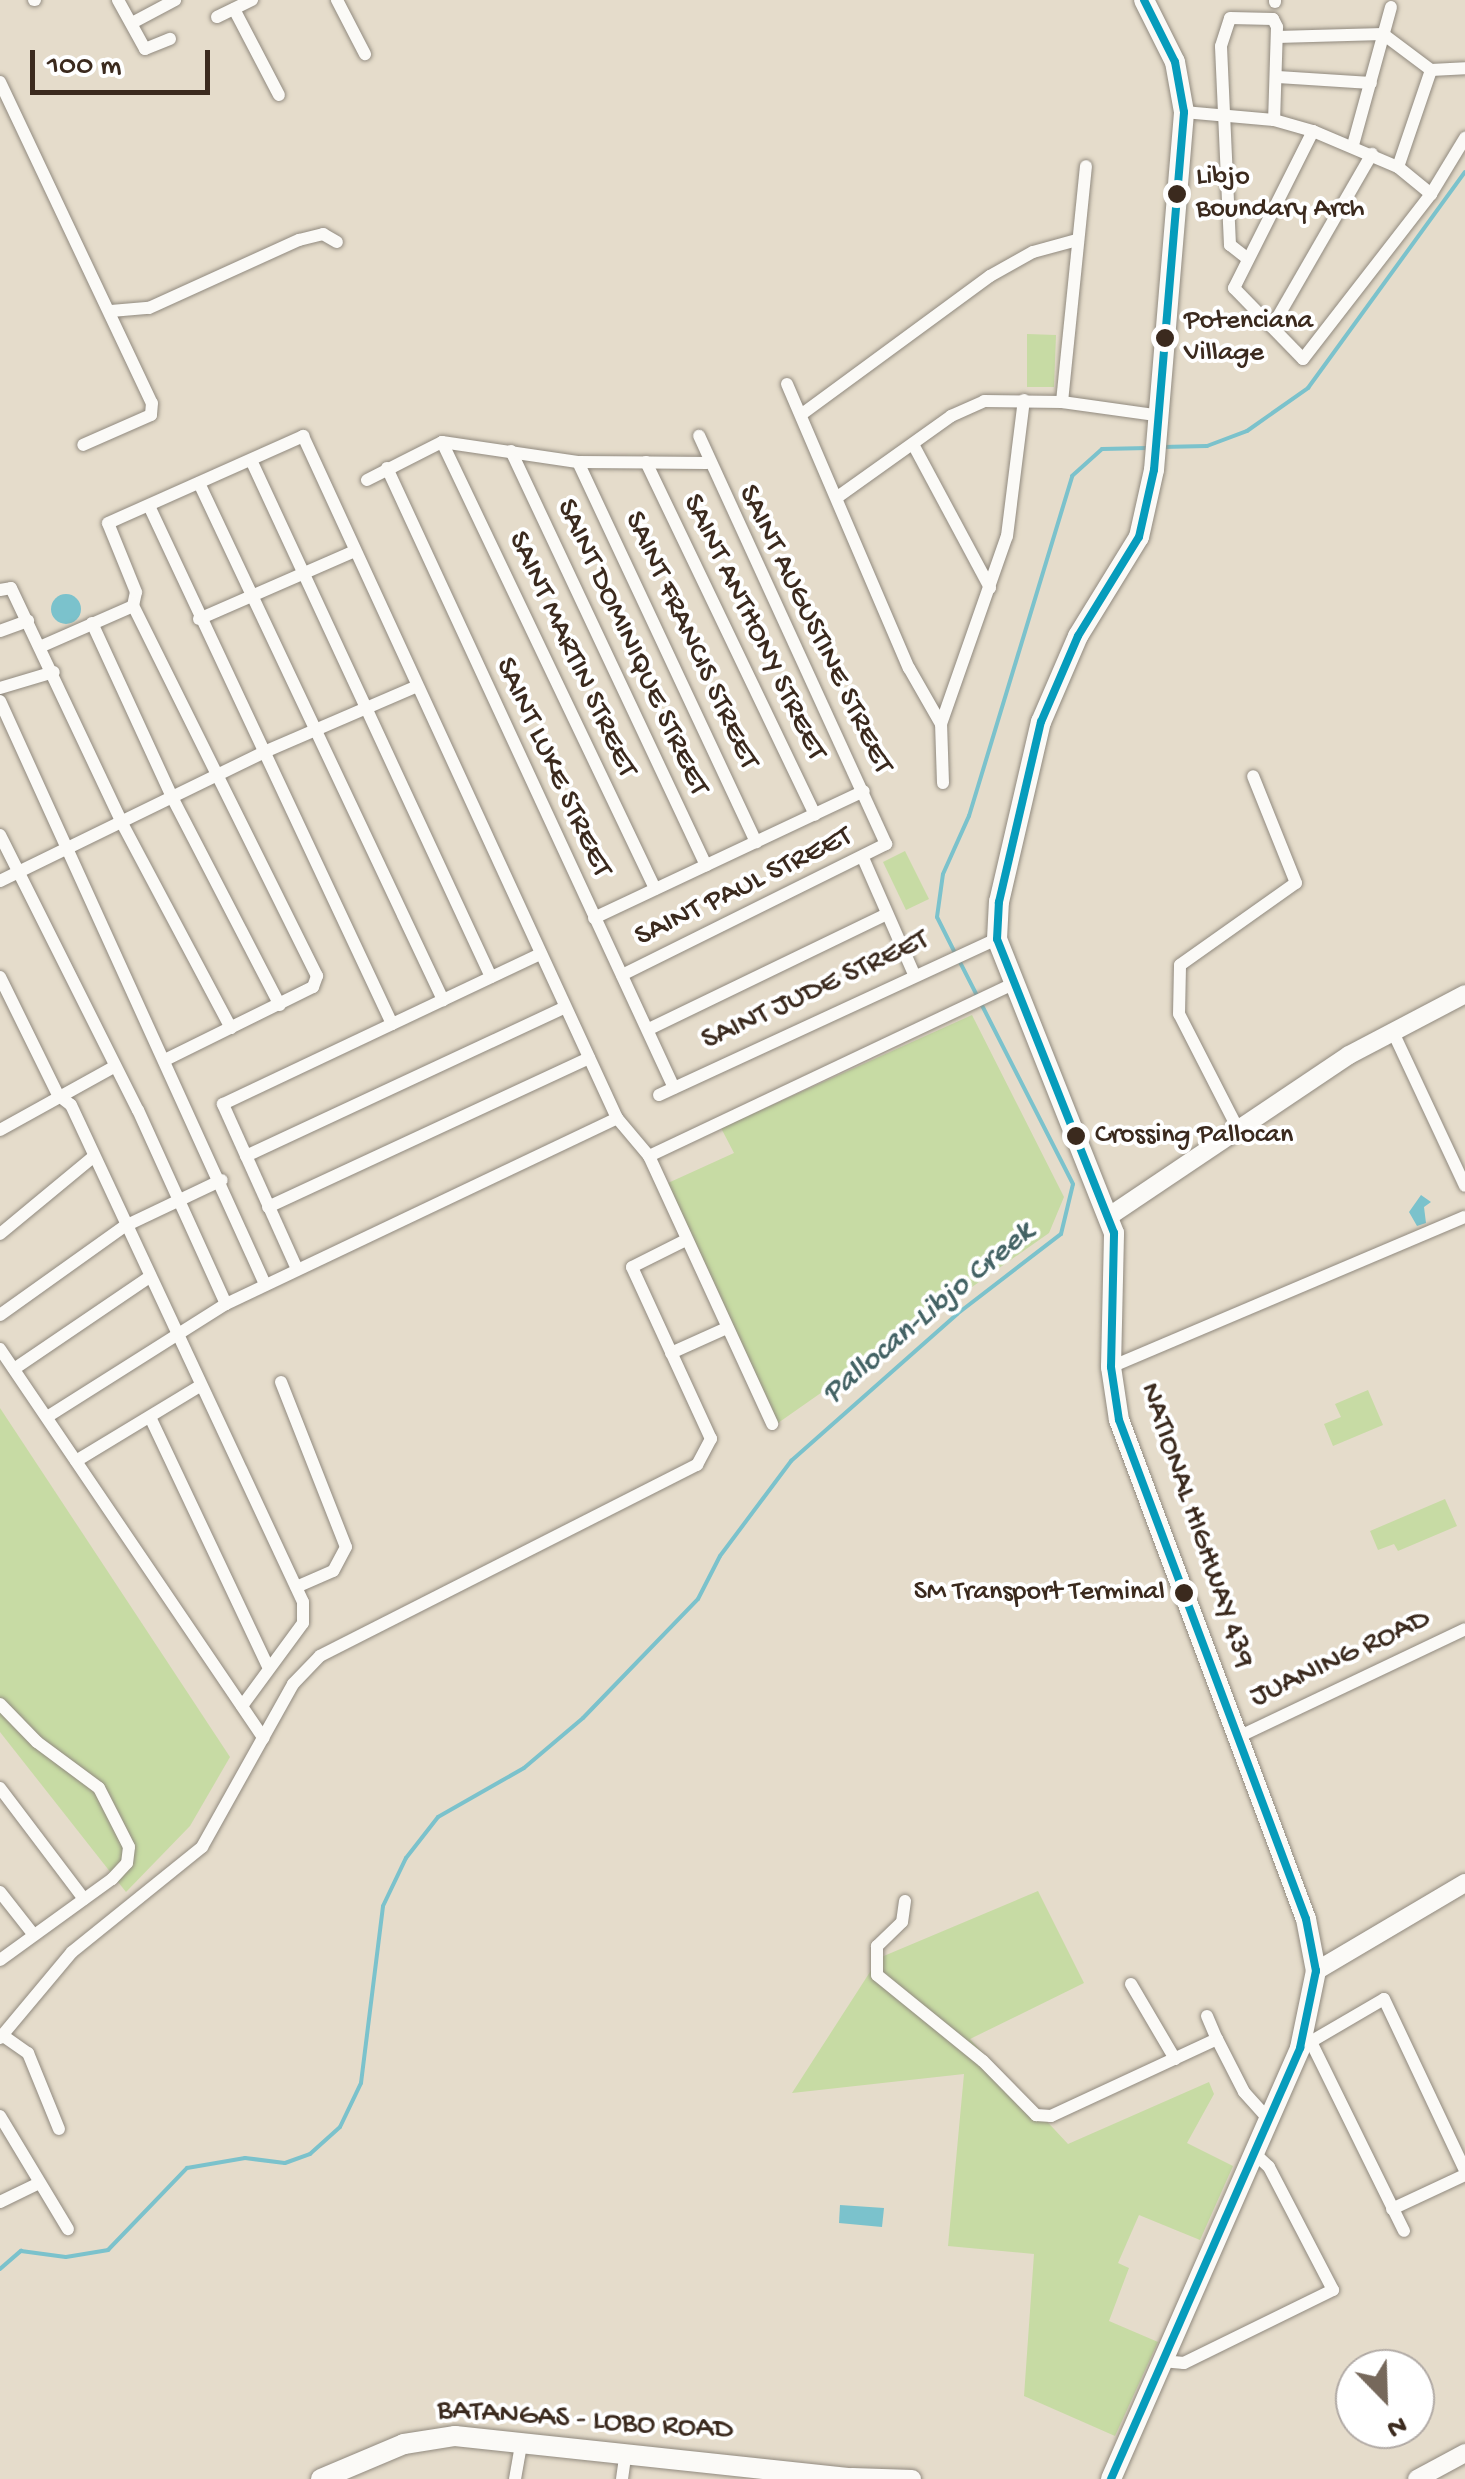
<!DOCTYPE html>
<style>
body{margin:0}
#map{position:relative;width:1465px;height:2479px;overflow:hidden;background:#e5dccb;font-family:"Gochi Hand",sans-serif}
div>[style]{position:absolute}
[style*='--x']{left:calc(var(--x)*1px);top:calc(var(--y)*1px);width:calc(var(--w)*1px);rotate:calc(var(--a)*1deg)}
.green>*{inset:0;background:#c7dba4}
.water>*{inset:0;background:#7bc2cc}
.round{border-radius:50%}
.stream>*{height:4px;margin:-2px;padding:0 2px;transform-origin:2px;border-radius:2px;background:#7bc2cc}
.roads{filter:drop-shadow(0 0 2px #918a7f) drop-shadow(0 0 2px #918a7f)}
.minor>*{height:12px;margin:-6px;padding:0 6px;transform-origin:6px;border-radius:6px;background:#fbfaf7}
.tertiary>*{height:18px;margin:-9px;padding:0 9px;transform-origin:9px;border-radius:9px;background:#fbfaf7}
.secondary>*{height:18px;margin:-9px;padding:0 9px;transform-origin:9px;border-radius:9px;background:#fbfaf7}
.primary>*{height:20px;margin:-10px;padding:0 10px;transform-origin:10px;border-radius:10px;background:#fbfaf7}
.bus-1>*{height:8px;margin:-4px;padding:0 4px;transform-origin:4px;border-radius:4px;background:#069cbc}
.dots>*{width:28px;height:28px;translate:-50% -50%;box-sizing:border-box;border:5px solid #fff;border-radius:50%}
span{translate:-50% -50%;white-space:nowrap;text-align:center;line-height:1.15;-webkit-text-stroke:8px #fff;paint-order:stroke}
.bus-label{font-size:28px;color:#3b2a1e}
.left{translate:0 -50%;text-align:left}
.right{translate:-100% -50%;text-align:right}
.street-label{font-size:30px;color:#3b2a1e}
.water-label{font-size:32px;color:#436264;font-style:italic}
.north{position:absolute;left:1335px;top:2349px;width:100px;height:100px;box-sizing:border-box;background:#fff;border:2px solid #b1aaa5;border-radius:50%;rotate:157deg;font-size:28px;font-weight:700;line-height:40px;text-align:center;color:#3b2a1e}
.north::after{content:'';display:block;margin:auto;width:35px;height:45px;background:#76685b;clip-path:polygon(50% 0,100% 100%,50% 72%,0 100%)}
.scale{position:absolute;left:30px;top:50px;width:180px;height:45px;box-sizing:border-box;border:5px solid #3b2a1e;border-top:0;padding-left:12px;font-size:30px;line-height:35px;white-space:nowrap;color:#3b2a1e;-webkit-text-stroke:8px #fff;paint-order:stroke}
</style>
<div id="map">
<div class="green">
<i style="clip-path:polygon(1027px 334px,1056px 335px,1054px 387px,1027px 387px)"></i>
<i style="clip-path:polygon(905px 851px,929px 899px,906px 910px,883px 862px)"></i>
<i style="clip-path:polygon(972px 1015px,1064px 1197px,1049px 1233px,778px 1423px,668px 1183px,734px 1153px,721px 1128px)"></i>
<i style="clip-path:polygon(1368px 1390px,1383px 1425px,1333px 1446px,1324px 1424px,1341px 1417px,1335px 1404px)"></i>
<i style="clip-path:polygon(0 1408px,230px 1757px,190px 1826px,126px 1892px,0 1732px)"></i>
<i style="clip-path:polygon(1445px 1499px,1457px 1526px,1398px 1551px,1394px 1544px,1378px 1550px,1370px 1531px)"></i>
<i style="clip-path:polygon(1038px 1891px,1084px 1983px,970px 2039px,1068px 2144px,1209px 2082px,1214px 2094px,1187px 2143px,1233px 2166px,1200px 2240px,1139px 2215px,1118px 2263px,1129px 2268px,1109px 2321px,1158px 2342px,1115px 2436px,1024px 2396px,1034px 2254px,948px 2246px,964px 2074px,792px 2093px,879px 1958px)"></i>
</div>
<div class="water">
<i class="round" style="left:51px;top:594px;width:30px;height:30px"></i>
<i style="clip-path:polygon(1421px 1195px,1431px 1202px,1424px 1207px,1426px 1223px,1417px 1226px,1409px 1212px)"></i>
<i style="clip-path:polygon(840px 2205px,884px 2208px,882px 2227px,839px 2223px)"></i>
</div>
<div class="stream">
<i style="--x:1162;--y:447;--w:45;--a:-1.3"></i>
<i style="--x:1207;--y:446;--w:43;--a:-20.6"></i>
<i style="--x:1247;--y:431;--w:75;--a:-35.2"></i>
<i style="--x:1308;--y:388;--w:267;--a:-54"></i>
<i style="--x:955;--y:953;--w:40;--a:-116.6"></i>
<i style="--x:937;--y:917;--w:43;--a:-82.1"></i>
<i style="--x:943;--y:874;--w:64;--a:-65.9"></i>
<i style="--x:969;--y:816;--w:355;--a:-73.1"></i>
<i style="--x:1072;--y:476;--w:40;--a:-42"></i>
<i style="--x:1102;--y:449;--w:46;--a:-1.2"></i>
<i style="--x:0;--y:2269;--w:28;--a:-41"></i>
<i style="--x:21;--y:2251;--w:45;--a:7.6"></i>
<i style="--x:66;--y:2257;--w:43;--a:-9.5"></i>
<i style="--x:108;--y:2250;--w:114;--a:-46.1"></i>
<i style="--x:187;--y:2168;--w:59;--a:-9.8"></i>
<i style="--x:245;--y:2158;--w:40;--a:7.1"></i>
<i style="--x:285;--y:2163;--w:27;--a:-20"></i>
<i style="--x:310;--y:2154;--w:40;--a:-42"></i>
<i style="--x:340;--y:2127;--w:49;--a:-64.5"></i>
<i style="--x:361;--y:2083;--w:178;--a:-82.9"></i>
<i style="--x:383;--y:1906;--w:53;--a:-64.4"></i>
<i style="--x:406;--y:1858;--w:52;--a:-52"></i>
<i style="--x:438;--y:1817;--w:99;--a:-29.7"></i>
<i style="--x:524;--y:1768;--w:77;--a:-40.3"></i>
<i style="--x:583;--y:1718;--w:165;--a:-46"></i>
<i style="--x:698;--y:1599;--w:48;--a:-62.9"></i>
<i style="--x:720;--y:1556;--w:119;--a:-53.2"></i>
<i style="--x:791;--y:1461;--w:222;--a:-41.5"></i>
<i style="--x:957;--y:1314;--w:131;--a:-37.6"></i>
<i style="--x:1061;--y:1234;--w:51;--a:-76.5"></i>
<i style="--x:1073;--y:1184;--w:249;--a:-117"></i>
</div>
<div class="roads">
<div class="minor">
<i style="--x:34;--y:0;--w:1;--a:0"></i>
<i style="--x:118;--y:0;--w:56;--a:61.1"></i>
<i style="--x:145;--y:49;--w:27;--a:-22"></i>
<i style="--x:337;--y:0;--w:61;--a:62.6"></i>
<i style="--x:1275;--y:2;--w:2;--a:-90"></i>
<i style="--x:234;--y:9;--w:97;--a:62.4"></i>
<i style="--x:217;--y:17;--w:39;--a:-26"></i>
<i style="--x:132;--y:23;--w:49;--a:-28.1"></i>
<i style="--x:1277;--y:37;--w:106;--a:-1.6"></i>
<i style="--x:1383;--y:34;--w:60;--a:36.9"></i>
<i style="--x:1431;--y:70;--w:34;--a:-3"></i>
<i style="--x:1278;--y:77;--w:93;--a:3.7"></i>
<i style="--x:0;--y:82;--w:355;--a:64.7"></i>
<i style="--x:152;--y:403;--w:12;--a:95"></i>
<i style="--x:151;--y:415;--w:74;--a:156.2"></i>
<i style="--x:1184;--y:112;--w:90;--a:5.1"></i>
<i style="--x:1274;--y:120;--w:41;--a:15.8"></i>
<i style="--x:1313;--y:131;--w:92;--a:23"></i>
<i style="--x:1398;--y:167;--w:43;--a:39.3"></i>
<i style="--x:1313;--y:131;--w:176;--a:116.7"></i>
<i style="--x:1234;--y:288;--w:99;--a:45.8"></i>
<i style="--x:1303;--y:359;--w:209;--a:-52.2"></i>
<i style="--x:1431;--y:194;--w:66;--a:-58.7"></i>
<i style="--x:1353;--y:145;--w:143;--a:-74.6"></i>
<i style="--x:1398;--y:167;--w:102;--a:-71.2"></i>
<i style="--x:1248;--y:259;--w:23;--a:-142"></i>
<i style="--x:1230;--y:245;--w:199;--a:-92.6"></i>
<i style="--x:1221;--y:46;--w:29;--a:-72"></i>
<i style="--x:1230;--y:18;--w:43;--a:1.3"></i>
<i style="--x:1273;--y:19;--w:9;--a:63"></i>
<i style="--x:1277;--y:27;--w:93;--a:91.8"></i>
<i style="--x:111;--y:311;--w:38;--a:-5"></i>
<i style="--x:149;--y:308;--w:165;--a:-24.4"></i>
<i style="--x:299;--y:240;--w:25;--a:-14"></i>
<i style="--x:323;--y:234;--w:16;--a:30"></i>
<i style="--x:1272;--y:327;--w:200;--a:-60"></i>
<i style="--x:787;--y:384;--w:309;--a:66.8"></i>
<i style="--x:909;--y:668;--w:64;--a:60.3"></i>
<i style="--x:1062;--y:402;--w:237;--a:-84.2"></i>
<i style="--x:802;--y:414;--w:233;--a:-36.3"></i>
<i style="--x:990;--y:276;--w:49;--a:-29.2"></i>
<i style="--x:1033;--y:252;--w:46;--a:-15.3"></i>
<i style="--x:442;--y:442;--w:495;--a:64.5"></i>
<i style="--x:914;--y:446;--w:161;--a:61.8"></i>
<i style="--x:511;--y:451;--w:458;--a:64.8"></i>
<i style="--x:251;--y:460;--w:570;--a:65.1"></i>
<i style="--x:578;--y:462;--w:420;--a:64.9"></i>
<i style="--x:646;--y:462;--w:391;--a:64.4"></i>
<i style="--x:387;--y:468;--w:683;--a:65.16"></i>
<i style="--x:367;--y:480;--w:84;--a:-26.9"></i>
<i style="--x:442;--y:442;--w:137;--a:8.4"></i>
<i style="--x:578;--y:462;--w:129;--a:0.4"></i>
<i style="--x:199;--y:483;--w:572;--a:64.73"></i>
<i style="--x:839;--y:496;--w:138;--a:-35.5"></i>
<i style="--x:951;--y:416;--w:36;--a:-24"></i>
<i style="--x:984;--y:401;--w:78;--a:0.7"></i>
<i style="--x:1062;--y:402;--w:100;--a:8"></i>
<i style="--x:150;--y:508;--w:570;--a:64.87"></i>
<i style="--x:0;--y:590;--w:11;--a:-10"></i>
<i style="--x:11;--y:588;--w:262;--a:64.7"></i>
<i style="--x:123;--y:825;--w:230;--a:62"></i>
<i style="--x:199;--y:619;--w:170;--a:-23.6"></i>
<i style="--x:92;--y:623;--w:194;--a:65.3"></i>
<i style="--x:173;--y:799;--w:232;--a:62.6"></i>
<i style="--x:0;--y:631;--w:30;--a:-20"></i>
<i style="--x:42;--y:646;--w:99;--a:-23.7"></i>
<i style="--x:0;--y:688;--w:56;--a:-16.5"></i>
<i style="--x:0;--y:701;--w:640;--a:65.56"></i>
<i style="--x:943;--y:783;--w:59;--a:-91.9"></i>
<i style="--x:941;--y:724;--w:199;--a:-70.7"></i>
<i style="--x:1007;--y:536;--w:137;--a:-82.9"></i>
<i style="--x:0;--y:835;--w:308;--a:63.4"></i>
<i style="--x:138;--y:1110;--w:213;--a:65.6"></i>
<i style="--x:863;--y:858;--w:127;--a:66.3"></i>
<i style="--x:0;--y:881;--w:292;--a:-26"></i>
<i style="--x:262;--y:753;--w:167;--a:-23.3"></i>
<i style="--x:594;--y:918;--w:298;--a:-25.2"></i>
<i style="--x:622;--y:975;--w:295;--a:-26.4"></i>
<i style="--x:886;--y:844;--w:449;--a:-114.6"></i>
<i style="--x:0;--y:977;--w:131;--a:63.8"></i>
<i style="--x:58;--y:1095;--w:16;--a:38"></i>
<i style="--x:71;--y:1105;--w:548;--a:64.98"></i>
<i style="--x:303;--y:1602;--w:21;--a:90"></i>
<i style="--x:303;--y:1623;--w:103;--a:126.3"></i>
<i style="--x:649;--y:1029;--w:264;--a:-25.8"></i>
<i style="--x:1392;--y:1030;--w:172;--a:64.9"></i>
<i style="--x:167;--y:1059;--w:163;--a:-26.3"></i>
<i style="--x:313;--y:987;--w:12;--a:-70"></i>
<i style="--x:317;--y:976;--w:413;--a:-116.4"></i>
<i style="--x:133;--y:606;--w:14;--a:-78"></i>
<i style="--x:136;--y:592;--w:74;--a:-112.1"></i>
<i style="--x:108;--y:523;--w:214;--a:-24"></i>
<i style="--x:303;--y:436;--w:751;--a:65.28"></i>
<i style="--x:617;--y:1118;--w:50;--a:49.9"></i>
<i style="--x:649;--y:1156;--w:295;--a:65.3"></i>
<i style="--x:659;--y:1095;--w:372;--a:-24.8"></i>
<i style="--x:0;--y:1130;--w:128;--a:-29"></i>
<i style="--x:1239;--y:1131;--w:131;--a:-117.1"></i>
<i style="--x:1179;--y:1014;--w:49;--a:-88.8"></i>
<i style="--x:1180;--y:965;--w:142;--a:-35.3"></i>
<i style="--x:1296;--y:883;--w:115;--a:-111.9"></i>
<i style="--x:246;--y:1156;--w:352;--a:-25"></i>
<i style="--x:649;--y:1156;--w:400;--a:-25.3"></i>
<i style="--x:268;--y:1207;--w:354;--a:-24.9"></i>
<i style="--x:0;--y:1234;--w:121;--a:-39.6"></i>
<i style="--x:297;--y:1269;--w:181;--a:-114.2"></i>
<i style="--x:223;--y:1104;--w:351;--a:-25.3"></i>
<i style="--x:0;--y:1315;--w:153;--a:-35.5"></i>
<i style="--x:125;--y:1226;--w:107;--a:-25.4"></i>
<i style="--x:0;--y:1349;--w:470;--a:55.9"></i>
<i style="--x:671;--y:1353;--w:61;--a:-24.1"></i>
<i style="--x:1111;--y:1367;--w:384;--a:-23"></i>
<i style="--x:14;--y:1369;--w:162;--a:-34.2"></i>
<i style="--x:281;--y:1382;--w:177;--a:68.5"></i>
<i style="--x:346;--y:1547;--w:27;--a:118"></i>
<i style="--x:333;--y:1571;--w:40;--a:156.6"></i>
<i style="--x:47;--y:1417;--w:212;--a:-32.3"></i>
<i style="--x:226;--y:1304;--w:433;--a:-25.4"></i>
<i style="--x:150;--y:1417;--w:274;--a:64.7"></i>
<i style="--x:76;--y:1461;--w:145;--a:-31.2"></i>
<i style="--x:0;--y:1704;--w:53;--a:45.8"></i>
<i style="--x:37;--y:1742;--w:77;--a:36.6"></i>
<i style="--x:99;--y:1788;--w:66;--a:63"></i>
<i style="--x:129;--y:1847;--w:16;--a:97"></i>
<i style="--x:127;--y:1863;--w:22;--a:133"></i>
<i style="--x:112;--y:1879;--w:138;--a:144.1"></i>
<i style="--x:1238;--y:1737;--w:251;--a:-25.4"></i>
<i style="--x:0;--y:1788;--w:139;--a:52.9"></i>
<i style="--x:0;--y:1892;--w:53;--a:51.8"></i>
<i style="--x:905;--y:1901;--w:21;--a:98"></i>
<i style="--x:902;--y:1922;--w:35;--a:136"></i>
<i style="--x:877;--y:1946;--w:29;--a:90"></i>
<i style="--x:877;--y:1975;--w:136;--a:39.1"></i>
<i style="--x:983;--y:2061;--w:76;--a:45.5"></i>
<i style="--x:1036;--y:2115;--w:15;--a:4"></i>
<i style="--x:1051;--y:2116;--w:183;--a:-24.9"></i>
<i style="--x:1217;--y:2039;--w:59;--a:63"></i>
<i style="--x:1244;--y:2092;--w:38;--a:48"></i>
<i style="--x:1131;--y:1984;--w:87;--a:59.6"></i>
<i style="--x:1207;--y:2016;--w:25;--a:67"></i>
<i style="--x:2;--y:2035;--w:32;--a:35"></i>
<i style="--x:28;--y:2053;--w:82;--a:67.8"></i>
<i style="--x:0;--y:2038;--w:112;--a:-50.1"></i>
<i style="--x:72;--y:1952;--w:167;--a:-38.9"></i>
<i style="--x:202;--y:1847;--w:187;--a:-60.8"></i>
<i style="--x:293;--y:1684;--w:39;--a:-46"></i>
<i style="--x:320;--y:1656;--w:423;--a:-26.9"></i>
<i style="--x:697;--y:1465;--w:30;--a:-62"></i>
<i style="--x:711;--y:1439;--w:189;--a:-114.7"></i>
<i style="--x:632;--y:1267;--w:60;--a:-26.6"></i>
<i style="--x:1313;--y:2046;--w:206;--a:63.8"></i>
<i style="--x:1300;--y:2048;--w:97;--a:-30.3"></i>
<i style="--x:1384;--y:1999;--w:189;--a:64.7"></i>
<i style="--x:0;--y:2116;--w:132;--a:59"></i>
<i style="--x:0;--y:2202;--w:41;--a:-25.9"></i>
<i style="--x:1392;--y:2209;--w:81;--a:-25"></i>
<i style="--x:1162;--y:2361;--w:22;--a:5"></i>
<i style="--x:1184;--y:2363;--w:166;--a:-26.1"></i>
<i style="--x:1333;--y:2290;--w:139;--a:-117.5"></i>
<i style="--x:1269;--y:2167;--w:21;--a:-137"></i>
<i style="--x:515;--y:2479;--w:39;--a:-80"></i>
<i style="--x:622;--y:2479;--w:27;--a:-82"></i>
</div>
<div class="tertiary">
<i style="--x:1316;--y:1971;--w:173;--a:-30.6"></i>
<i style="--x:1417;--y:2479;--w:55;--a:-28.4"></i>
</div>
<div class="secondary">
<i style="--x:1108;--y:1217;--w:290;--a:-33.9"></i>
<i style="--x:1349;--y:1055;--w:131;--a:-27.7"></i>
<i style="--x:852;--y:2477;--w:60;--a:1.9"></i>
</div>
<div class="primary">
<i style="--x:321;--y:2479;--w:90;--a:-22.9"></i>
<i style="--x:404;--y:2444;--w:52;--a:-8.9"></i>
<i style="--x:455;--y:2436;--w:402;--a:6.1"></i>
<i style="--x:1111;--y:2479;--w:471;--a:-66.3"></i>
<i style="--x:1300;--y:2048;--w:79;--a:-78.3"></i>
<i style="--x:1316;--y:1971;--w:53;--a:-100.9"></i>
<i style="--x:1306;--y:1919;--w:533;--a:-110.54"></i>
<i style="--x:1119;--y:1420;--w:54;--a:-98.6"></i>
<i style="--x:1111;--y:1367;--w:134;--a:-88.7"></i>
<i style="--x:1114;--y:1233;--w:316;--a:-111.7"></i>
<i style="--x:997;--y:939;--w:37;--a:-87"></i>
<i style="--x:999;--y:902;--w:185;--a:-76.9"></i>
<i style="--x:1041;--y:722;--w:94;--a:-66.7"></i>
<i style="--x:1078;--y:636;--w:116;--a:-58.4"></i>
<i style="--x:1139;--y:537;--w:69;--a:-77.4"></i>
<i style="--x:1154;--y:470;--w:359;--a:-85.2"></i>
<i style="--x:1184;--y:112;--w:51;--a:-100.2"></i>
<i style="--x:1175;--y:62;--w:69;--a:-116.6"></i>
</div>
</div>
<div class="bus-1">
<i style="--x:1111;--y:2479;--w:471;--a:-66.3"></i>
<i style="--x:1300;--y:2048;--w:79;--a:-78.3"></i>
<i style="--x:1316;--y:1971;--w:53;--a:-100.9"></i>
<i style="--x:1306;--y:1919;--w:533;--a:-110.54"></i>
<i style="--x:1119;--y:1420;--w:54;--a:-98.6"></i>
<i style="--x:1111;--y:1367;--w:134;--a:-88.7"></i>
<i style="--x:1114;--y:1233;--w:316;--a:-111.7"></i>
<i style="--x:997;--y:939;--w:37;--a:-87"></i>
<i style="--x:999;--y:902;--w:185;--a:-76.9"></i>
<i style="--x:1041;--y:722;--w:94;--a:-66.7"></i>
<i style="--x:1078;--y:636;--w:116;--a:-58.4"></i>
<i style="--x:1139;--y:537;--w:69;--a:-77.4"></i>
<i style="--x:1154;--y:470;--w:359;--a:-85.2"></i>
<i style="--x:1184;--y:112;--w:51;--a:-100.2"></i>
<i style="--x:1175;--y:62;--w:69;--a:-116.6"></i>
</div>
<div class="dots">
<i style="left:1177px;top:194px;background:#3b2a1e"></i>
<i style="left:1165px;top:338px;background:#3b2a1e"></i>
<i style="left:1076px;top:1136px;background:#3b2a1e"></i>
<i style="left:1184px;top:1593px;background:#3b2a1e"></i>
</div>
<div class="bus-label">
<span class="left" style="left:1196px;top:194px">Libjo<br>Boundary Arch</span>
<span class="left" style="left:1184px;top:338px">Potenciana<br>Village</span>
<span class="left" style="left:1095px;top:1136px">Crossing Pallocan</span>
<span class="right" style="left:1165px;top:1593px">SM Transport Terminal</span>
</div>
<div class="street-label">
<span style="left:753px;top:628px;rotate:64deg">SAINT ANTHONY STREET</span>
<span style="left:814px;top:630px;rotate:64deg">SAINT AUGUSTINE STREET</span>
<span style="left:690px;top:641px;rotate:65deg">SAINT FRANCIS STREET</span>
<span style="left:631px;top:648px;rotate:65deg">SAINT DOMINIQUE STREET</span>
<span style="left:571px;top:655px;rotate:65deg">SAINT MARTIN STREET</span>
<span style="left:552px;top:768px;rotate:65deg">SAINT LUKE STREET</span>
<span style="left:744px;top:888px;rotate:-26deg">SAINT PAUL STREET</span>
<span style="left:816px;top:992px;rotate:-25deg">SAINT JUDE STREET</span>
<span style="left:1195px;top:1526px;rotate:71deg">NATIONAL HIGHWAY 439</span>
<span style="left:1341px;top:1660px;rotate:-25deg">JUANING ROAD</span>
<span style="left:585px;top:2422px;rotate:4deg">BATANGAS - LOBO ROAD</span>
</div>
<div class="water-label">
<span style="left:929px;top:1314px;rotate:-40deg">Pallocan-Libjo Creek</span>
</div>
<div class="north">N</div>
<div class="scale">100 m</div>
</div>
